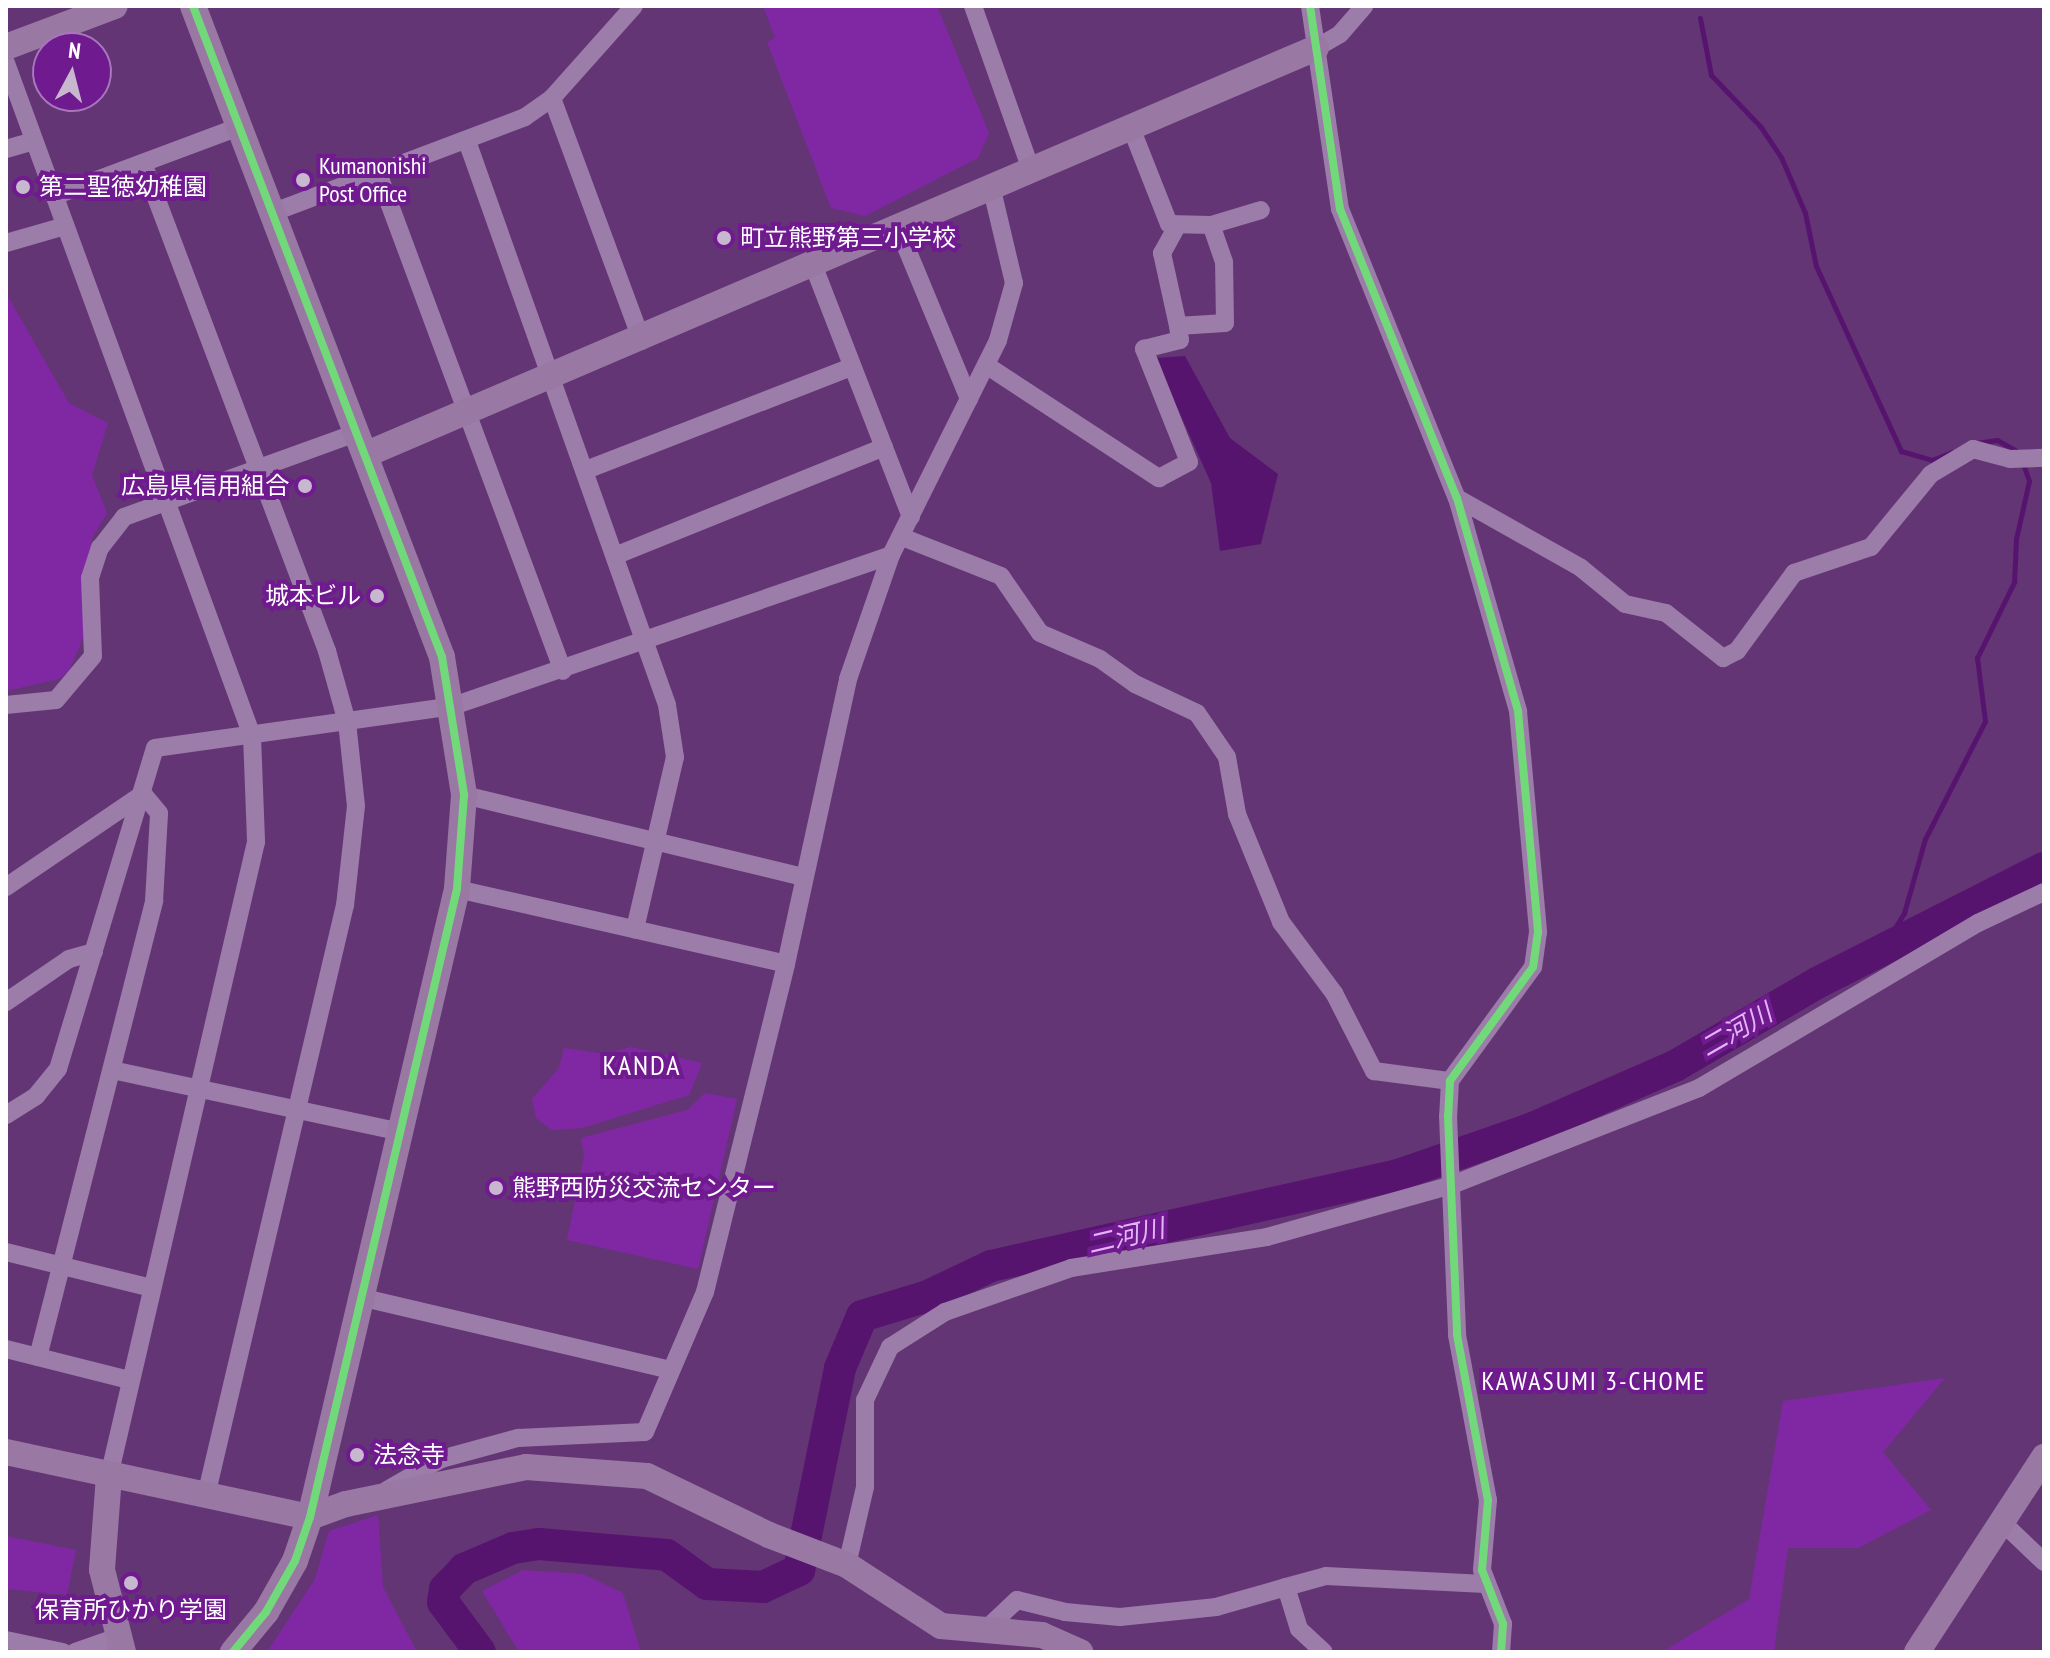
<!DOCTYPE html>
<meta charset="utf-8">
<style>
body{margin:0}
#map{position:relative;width:2050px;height:1658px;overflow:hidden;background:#633575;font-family:"PT Sans Narrow","Noto Sans JP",sans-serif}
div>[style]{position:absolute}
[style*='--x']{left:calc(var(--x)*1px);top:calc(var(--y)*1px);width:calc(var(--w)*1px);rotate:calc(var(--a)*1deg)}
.green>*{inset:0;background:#8028a4}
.water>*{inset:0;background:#57146f}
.stream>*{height:5px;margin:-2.5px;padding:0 2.5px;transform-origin:2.5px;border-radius:2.5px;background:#57146f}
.river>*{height:32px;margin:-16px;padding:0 16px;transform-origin:16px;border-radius:16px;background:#57146f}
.street>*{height:18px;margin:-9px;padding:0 9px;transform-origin:9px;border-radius:9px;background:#9c7ca8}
.secondary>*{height:26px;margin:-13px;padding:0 13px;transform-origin:13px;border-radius:13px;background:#9978a4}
.cycleway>*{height:8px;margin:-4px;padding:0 4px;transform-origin:4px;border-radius:4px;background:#71d979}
.dots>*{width:22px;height:22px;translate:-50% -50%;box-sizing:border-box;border:4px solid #701a90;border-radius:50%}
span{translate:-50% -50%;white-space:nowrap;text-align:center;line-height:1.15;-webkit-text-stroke:8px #701a90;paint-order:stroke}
.poi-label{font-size:24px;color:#fff}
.left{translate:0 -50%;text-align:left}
.right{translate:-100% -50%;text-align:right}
.water-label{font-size:26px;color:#e3b4f6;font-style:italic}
.neighbourhood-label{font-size:26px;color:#fff;letter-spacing:2px}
.quarter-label{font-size:28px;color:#fff;letter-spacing:2px}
.frame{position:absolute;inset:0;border:8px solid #fff;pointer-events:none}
.north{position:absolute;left:32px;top:32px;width:80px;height:80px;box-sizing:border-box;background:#701a90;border:2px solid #a976bc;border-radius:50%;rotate:7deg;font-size:22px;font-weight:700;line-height:32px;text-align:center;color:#fff}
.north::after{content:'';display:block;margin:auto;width:28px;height:36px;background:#c8b8cf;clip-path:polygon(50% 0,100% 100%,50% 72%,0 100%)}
</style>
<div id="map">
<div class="green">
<i style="clip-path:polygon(763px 6px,937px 6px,989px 133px,978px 158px,865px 216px,831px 208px,767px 42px,775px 38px)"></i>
<i style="clip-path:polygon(6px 293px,69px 403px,108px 423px,92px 475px,107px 513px,92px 538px,83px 638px,69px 671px,59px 679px,6px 691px)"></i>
<i style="clip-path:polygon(631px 1047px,702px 1063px,689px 1095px,582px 1128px,552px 1130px,536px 1118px,532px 1099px,559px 1068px,564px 1048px,605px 1054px)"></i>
<i style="clip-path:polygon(705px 1093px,737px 1099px,698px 1269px,567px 1240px,584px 1156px,581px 1138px,687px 1110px)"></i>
<i style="clip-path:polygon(1945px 1378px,1883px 1452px,1931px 1510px,1858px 1548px,1788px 1548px,1774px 1652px,1662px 1652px,1749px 1599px,1783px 1401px)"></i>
<i style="clip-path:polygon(378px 1515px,383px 1587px,417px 1652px,267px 1652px,315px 1579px,329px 1531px)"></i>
<i style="clip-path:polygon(6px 1536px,76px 1550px,67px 1595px,6px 1589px)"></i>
<i style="clip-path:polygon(523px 1570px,583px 1574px,623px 1593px,641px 1652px,519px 1652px,482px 1591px)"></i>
</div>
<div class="water">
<i style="clip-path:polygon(1185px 356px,1230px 438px,1278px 474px,1261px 544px,1220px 551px,1211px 483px,1155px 358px)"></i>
</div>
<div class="stream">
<i style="--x:1700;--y:18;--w:58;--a:79.1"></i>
<i style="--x:1711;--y:75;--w:71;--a:46.1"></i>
<i style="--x:1760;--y:126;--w:37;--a:56"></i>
<i style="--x:1781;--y:157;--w:61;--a:66.8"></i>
<i style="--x:1805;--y:213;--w:54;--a:78.3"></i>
<i style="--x:1816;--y:266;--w:204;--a:65.3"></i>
<i style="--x:1901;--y:451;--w:32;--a:16"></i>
<i style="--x:1932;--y:460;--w:22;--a:-22"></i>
<i style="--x:1976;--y:443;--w:21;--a:-8"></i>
<i style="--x:1997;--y:440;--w:25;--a:29"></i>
<i style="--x:1880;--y:952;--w:46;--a:-58.4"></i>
<i style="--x:1904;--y:913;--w:77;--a:-74.2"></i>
<i style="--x:1925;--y:839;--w:132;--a:-63"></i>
<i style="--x:1985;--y:721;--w:64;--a:-97.2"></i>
<i style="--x:1977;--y:658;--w:85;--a:-64"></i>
<i style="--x:2014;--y:582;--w:43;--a:-87.3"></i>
<i style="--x:2016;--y:539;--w:59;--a:-77.4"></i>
<i style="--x:2029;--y:481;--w:21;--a:-109"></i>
</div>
<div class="river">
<i style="--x:480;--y:1652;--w:62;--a:-126.5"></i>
<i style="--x:443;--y:1602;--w:13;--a:-81"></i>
<i style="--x:445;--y:1589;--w:28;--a:-46"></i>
<i style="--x:464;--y:1569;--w:53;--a:-23.2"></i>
<i style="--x:513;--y:1548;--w:26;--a:-9"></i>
<i style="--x:539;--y:1544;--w:128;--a:4.9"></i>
<i style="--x:667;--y:1555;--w:49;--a:35.9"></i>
<i style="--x:707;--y:1584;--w:56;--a:3.1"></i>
<i style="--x:763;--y:1587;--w:40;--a:-25"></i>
<i style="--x:799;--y:1570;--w:206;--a:-78.5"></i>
<i style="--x:840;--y:1368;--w:56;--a:-67.1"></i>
<i style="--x:862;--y:1316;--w:69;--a:-16.9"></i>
<i style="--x:928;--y:1296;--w:70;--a:-25.5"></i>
<i style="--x:991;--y:1266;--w:417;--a:-12.6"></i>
<i style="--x:1398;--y:1175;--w:143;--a:-19.2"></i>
<i style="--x:1533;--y:1128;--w:155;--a:-23.6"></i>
<i style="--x:1675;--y:1066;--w:164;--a:-30.3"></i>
<i style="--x:1817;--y:983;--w:254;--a:-26.9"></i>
</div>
<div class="street">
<i style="--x:973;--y:6;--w:177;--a:70.5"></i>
<i style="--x:1310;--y:6;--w:205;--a:81.6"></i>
<i style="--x:1340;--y:209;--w:312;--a:68"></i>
<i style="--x:1457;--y:498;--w:222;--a:74"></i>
<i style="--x:1518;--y:711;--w:222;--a:84.8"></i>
<i style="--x:1538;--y:932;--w:35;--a:98"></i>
<i style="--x:1533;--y:967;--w:141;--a:126.1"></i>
<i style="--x:1450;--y:1081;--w:35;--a:93"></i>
<i style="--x:1448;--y:1116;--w:219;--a:87.6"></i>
<i style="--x:1457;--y:1335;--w:168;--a:79.4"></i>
<i style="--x:1488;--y:1500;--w:70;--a:94.9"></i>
<i style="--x:1482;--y:1570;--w:58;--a:68.7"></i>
<i style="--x:1503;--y:1624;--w:28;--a:94"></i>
<i style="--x:1316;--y:48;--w:28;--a:-30"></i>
<i style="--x:1340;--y:34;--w:37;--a:-49"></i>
<i style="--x:6;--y:63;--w:717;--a:69.92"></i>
<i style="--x:252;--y:736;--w:106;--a:87.8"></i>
<i style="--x:256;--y:842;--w:651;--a:103.05"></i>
<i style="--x:552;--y:98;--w:259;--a:69.7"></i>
<i style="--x:1130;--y:125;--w:106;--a:68.5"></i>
<i style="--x:1169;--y:224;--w:42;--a:1.4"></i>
<i style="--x:1211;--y:225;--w:52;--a:-16.7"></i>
<i style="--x:467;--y:141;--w:598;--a:70.47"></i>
<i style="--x:667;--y:705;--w:53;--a:81.3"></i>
<i style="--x:675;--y:757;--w:177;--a:103.1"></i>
<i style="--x:6;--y:149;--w:29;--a:-16"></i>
<i style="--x:143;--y:163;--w:522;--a:69.34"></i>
<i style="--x:327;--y:651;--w:74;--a:74.3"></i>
<i style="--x:347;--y:722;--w:84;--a:83.9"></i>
<i style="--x:356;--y:806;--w:100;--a:96.3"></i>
<i style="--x:345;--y:905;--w:607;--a:103.24"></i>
<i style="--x:378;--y:173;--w:531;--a:69.62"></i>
<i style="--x:54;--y:196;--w:200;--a:-20.5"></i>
<i style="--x:274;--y:212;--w:268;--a:-20.7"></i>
<i style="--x:525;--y:117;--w:33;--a:-35"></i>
<i style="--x:552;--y:98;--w:123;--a:-48.3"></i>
<i style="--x:1176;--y:228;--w:29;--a:119"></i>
<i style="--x:1162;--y:253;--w:75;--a:77.6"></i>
<i style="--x:899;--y:230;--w:183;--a:67.5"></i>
<i style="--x:6;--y:243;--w:61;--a:-16.1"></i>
<i style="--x:814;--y:267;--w:268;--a:68.8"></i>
<i style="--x:986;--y:365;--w:207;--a:33.2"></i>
<i style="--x:1159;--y:478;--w:34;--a:-28"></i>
<i style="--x:1189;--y:462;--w:122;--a:-111.7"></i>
<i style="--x:1144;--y:349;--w:37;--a:-14"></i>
<i style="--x:1180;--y:340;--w:14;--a:-98"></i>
<i style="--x:1178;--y:326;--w:47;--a:-3.7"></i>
<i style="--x:1225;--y:323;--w:61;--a:-90.9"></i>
<i style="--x:1224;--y:262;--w:39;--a:-109"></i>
<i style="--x:586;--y:470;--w:285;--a:-21.2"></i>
<i style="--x:1457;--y:498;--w:142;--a:29.4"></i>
<i style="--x:1581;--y:568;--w:57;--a:39.3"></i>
<i style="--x:1625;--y:604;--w:42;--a:12.4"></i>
<i style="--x:1666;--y:613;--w:73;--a:38.3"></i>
<i style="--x:1723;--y:658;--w:16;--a:-27"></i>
<i style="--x:1737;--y:651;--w:97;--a:-53.8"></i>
<i style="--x:1794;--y:573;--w:81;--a:-18.7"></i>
<i style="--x:1871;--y:547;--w:94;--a:-50.6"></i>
<i style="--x:1931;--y:474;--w:49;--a:-30.8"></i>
<i style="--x:1973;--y:449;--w:38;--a:15"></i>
<i style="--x:2010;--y:459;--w:34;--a:-2"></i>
<i style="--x:902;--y:537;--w:106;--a:21.5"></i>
<i style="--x:1001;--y:576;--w:69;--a:55.6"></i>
<i style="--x:1040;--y:633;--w:65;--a:23.4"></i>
<i style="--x:1100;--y:659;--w:43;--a:35.5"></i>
<i style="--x:1135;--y:684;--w:68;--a:25.1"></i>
<i style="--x:1197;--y:713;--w:53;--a:55.7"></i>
<i style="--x:1227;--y:757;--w:58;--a:80"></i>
<i style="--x:1237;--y:814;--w:117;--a:67.8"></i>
<i style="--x:1281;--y:922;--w:89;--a:53.3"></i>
<i style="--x:1334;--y:993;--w:88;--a:62.9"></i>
<i style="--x:1374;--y:1071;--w:77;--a:7.5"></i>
<i style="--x:617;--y:555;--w:288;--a:-22"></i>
<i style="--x:6;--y:705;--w:50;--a:-5.7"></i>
<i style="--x:56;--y:700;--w:57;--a:-49.9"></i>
<i style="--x:93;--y:656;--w:78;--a:-92.2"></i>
<i style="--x:90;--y:578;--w:32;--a:-72"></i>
<i style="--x:100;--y:548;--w:39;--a:-52"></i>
<i style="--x:124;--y:517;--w:250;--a:-19.9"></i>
<i style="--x:464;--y:795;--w:350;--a:13.6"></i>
<i style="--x:6;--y:887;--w:166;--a:-34.2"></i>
<i style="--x:457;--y:889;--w:337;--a:12.8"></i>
<i style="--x:6;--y:1002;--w:76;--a:-34.3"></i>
<i style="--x:69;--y:959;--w:26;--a:-16"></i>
<i style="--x:112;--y:1070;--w:296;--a:12.1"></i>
<i style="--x:6;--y:1115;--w:36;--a:-32"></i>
<i style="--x:36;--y:1096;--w:35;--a:-51"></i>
<i style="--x:58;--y:1069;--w:335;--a:-73.2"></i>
<i style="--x:155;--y:748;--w:301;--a:-8"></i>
<i style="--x:453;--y:706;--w:463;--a:-19"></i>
<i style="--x:6;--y:1252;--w:150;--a:13.9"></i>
<i style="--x:364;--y:1298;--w:315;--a:13.2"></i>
<i style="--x:6;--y:1349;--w:127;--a:14.1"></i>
<i style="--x:38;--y:1357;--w:471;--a:-75.7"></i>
<i style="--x:154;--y:901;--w:88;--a:-86.7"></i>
<i style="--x:159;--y:813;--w:25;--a:-130"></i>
<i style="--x:387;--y:1490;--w:62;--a:-29.9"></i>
<i style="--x:441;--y:1459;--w:80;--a:-15.3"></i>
<i style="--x:518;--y:1438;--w:127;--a:-2.7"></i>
<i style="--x:645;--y:1432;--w:152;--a:-66.8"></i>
<i style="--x:705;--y:1292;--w:338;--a:-76.1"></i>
<i style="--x:786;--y:964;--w:292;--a:-77.7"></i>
<i style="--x:848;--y:679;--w:131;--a:-70.9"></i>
<i style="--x:891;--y:555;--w:240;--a:-63.5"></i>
<i style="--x:998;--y:340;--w:59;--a:-74.3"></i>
<i style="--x:1014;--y:283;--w:96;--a:-103.3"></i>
<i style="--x:2003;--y:1523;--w:57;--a:43.6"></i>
<i style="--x:847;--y:1565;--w:80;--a:-77"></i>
<i style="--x:865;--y:1487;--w:87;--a:-90"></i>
<i style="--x:865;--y:1400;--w:59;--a:-64.7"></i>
<i style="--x:890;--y:1347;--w:65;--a:-32.5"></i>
<i style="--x:945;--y:1312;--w:133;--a:-19.2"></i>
<i style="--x:1071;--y:1268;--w:198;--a:-9"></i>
<i style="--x:1267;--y:1237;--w:189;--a:-15.7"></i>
<i style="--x:1449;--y:1186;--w:269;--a:-21.4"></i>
<i style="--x:1699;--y:1088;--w:324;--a:-30.6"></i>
<i style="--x:1978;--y:923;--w:73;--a:-25.2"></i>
<i style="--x:1286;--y:1587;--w:41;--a:-15.4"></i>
<i style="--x:1326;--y:1576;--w:159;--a:2.9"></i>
<i style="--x:985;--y:1630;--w:44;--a:-43.2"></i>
<i style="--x:1017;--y:1600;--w:49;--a:14"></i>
<i style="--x:1065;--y:1612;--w:55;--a:5.2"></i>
<i style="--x:1120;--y:1617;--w:97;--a:-5.9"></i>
<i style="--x:1216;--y:1607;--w:73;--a:-15.9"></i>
<i style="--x:1286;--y:1587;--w:44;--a:72.8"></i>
<i style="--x:1299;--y:1629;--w:34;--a:43"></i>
<i style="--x:6;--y:1640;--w:58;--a:11.9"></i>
<i style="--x:75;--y:1652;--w:46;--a:-19.2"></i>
</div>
<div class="secondary">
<i style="--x:193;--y:6;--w:697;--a:69.07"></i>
<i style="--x:442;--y:657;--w:140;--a:80.9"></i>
<i style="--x:464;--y:795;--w:94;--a:94.3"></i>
<i style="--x:457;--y:889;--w:645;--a:103.17"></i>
<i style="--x:310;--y:1517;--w:46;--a:108.8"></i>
<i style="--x:295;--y:1561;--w:59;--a:119.6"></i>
<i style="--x:266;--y:1612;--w:52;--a:129.5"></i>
<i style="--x:6;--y:47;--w:116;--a:-20.6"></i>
<i style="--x:367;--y:454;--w:1032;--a:-23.16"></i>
<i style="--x:6;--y:1452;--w:311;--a:12.1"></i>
<i style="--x:310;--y:1517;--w:38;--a:-20"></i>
<i style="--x:346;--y:1504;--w:184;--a:-11.6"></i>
<i style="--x:526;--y:1467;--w:121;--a:4.3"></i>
<i style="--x:647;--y:1476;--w:136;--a:25.8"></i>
<i style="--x:769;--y:1535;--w:84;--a:21"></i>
<i style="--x:847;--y:1565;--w:112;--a:33"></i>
<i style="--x:941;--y:1626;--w:101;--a:5.1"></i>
<i style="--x:1042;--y:1635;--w:42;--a:24.1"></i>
<i style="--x:109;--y:1476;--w:94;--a:94.3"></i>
<i style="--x:102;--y:1570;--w:85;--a:75.6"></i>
<i style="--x:1917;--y:1652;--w:233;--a:-56.9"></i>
</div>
<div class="cycleway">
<i style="--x:193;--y:6;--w:697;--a:69.07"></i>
<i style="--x:442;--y:657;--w:140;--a:80.9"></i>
<i style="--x:464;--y:795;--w:94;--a:94.3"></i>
<i style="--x:457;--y:889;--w:645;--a:103.17"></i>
<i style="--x:310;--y:1517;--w:46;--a:108.8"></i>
<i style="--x:295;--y:1561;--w:59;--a:119.6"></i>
<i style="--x:266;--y:1612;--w:52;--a:129.5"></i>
<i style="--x:1310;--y:6;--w:205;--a:81.6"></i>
<i style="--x:1340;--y:209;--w:312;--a:68"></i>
<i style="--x:1457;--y:498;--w:222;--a:74"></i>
<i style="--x:1518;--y:711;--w:222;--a:84.8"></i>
<i style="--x:1538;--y:932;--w:35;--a:98"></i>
<i style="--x:1533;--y:967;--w:141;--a:126.1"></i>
<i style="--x:1450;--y:1081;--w:35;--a:93"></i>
<i style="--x:1448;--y:1116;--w:219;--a:87.6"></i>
<i style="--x:1457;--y:1335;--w:168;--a:79.4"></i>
<i style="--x:1488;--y:1500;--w:70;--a:94.9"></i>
<i style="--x:1482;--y:1570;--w:58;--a:68.7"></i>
<i style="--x:1503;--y:1624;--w:28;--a:94"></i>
</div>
<div class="dots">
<i style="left:303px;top:180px;background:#c8b8cf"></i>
<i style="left:23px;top:187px;background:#c8b8cf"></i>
<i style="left:724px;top:238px;background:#c8b8cf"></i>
<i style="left:305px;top:486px;background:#c8b8cf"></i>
<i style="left:377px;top:596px;background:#c8b8cf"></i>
<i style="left:496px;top:1188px;background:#c8b8cf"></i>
<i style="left:357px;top:1455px;background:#c8b8cf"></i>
<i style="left:131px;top:1583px;background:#c8b8cf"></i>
</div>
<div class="poi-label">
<span class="left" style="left:319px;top:180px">Kumanonishi<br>Post Office</span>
<span class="left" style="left:39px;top:187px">第二聖徳幼稚園</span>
<span class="left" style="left:740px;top:238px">町立熊野第三小学校</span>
<span class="right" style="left:289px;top:486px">広島県信用組合</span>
<span class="right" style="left:361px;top:596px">城本ビル</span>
<span class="left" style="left:512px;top:1188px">熊野西防災交流センター</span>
<span class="left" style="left:373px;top:1455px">法念寺</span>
<span style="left:131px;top:1610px">保育所ひかり学園</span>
</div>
<div class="water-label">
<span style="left:1736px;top:1030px;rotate:-30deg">二河川</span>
<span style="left:1126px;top:1236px;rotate:-13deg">二河川</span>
</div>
<div class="neighbourhood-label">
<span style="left:1594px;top:1381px">KAWASUMI 3-CHOME</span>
</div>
<div class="quarter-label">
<span style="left:642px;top:1065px">KANDA</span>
</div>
<div class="frame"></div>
<div class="north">N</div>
</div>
